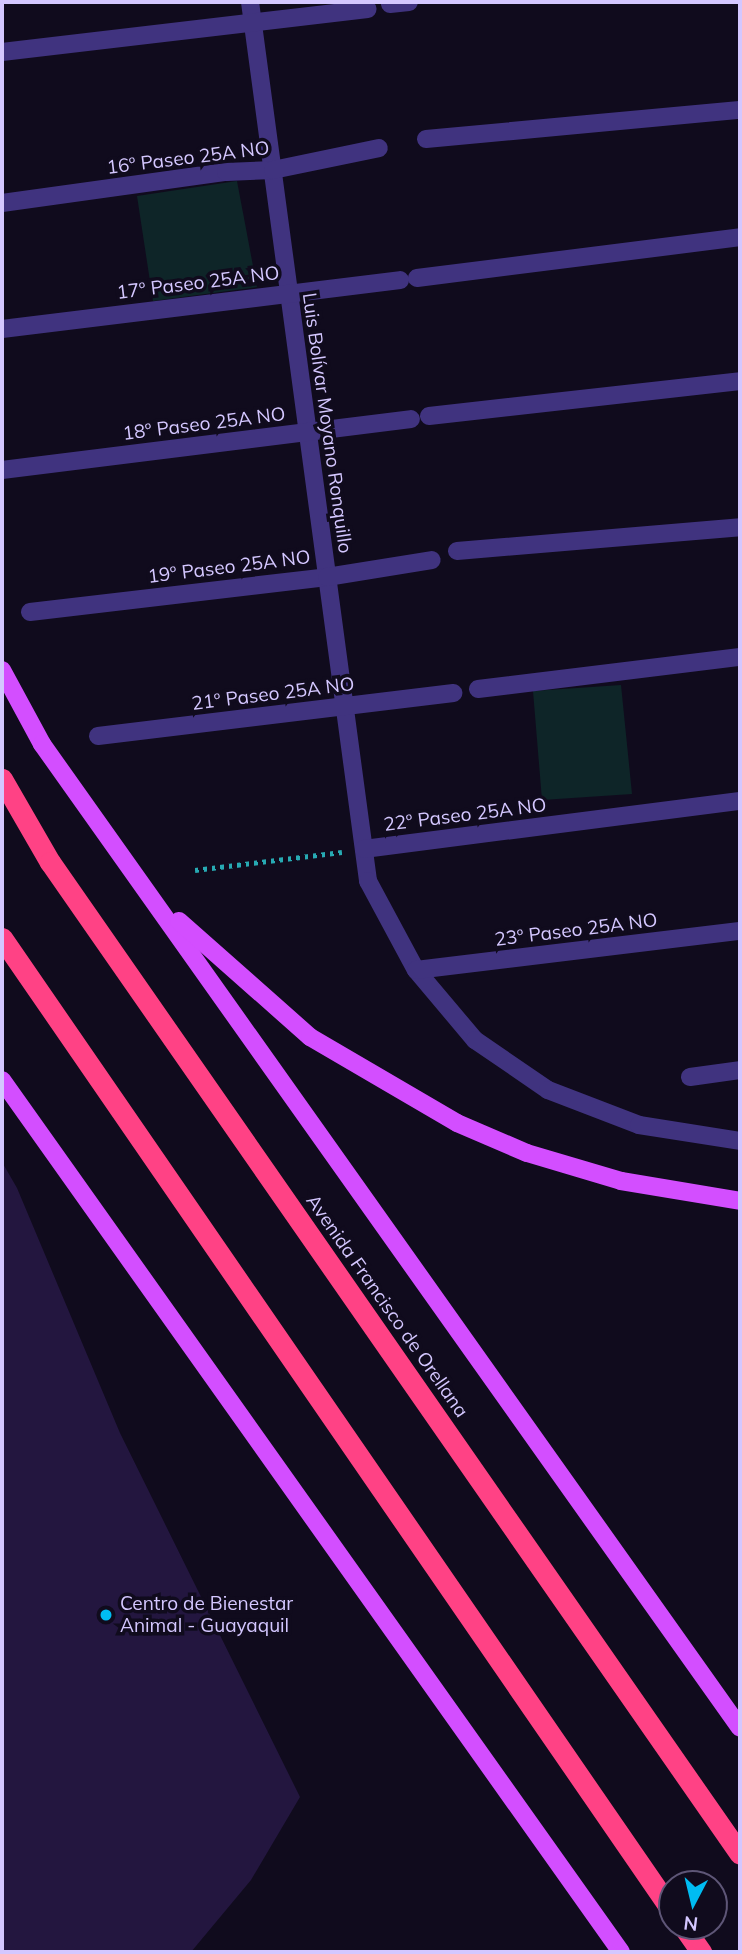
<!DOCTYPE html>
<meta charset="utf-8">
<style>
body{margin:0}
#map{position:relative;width:742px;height:1954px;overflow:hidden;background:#100b1d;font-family:Mulish,sans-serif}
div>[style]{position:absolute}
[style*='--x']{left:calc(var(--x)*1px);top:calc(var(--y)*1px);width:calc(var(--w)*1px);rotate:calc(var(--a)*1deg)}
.green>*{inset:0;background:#0e2528}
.building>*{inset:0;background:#23163f}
.path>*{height:4.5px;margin-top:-2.25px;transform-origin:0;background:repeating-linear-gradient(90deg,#27aab3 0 3.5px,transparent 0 8.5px)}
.street>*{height:18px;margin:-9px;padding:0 9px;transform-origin:9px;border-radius:9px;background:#40337f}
.primary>*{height:18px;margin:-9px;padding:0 9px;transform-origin:9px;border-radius:9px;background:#d34eff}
.highway>*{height:21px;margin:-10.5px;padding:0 10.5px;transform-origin:10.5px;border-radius:10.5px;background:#ff4285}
.dots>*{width:19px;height:19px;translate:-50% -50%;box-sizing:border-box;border:4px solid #100b1d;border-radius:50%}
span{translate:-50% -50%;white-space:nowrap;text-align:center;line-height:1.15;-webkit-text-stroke:7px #100b1d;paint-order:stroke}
.street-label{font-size:19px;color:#d4c7ff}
.poi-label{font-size:19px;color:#d4c7ff}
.left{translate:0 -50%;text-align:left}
.frame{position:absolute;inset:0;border:4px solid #d4c7ff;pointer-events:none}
.north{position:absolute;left:658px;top:1870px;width:70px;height:70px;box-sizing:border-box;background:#100b1d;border:2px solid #5e5677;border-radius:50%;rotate:187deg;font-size:19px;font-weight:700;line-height:28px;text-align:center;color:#d4c7ff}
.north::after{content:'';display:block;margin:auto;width:24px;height:32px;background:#00bcf2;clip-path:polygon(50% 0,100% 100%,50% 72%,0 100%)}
</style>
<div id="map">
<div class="green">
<i style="clip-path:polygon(237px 181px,257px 287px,153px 301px,137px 196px)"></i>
<i style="clip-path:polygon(621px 685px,632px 794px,542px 800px,533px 691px)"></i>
</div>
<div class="building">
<i style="clip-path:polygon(2px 1162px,17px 1188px,120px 1433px,300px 1797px,251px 1880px,191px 1952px,2px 1952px)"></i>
</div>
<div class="path">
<i style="--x:195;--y:870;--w:148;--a:-7"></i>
</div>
<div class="street">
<i style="--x:250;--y:2;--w:887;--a:82.35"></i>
<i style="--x:368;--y:881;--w:101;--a:61.7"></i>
<i style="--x:416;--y:970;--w:92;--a:49.9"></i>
<i style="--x:475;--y:1040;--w:88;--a:34.4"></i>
<i style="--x:548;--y:1090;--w:97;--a:21"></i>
<i style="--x:639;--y:1125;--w:102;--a:9"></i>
<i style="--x:390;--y:4;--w:19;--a:-6"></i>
<i style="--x:2;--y:52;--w:368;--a:-6.7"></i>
<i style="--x:426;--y:139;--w:315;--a:-5.3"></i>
<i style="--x:2;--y:203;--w:226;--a:-7.9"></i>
<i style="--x:226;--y:172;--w:47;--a:-2.4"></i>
<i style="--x:273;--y:170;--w:108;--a:-11.7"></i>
<i style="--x:417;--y:278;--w:326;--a:-7.2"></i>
<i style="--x:2;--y:329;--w:401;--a:-7"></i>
<i style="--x:429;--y:416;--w:313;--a:-6.4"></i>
<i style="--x:2;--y:470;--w:412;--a:-7.1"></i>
<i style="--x:457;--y:551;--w:284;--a:-4.8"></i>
<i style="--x:30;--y:612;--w:299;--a:-6.7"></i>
<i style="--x:327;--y:577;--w:106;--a:-9.2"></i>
<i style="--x:478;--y:689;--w:264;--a:-7"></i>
<i style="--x:98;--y:736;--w:358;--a:-6.9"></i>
<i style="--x:364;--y:849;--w:379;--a:-7.3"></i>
<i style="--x:416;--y:970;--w:326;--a:-6.9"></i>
<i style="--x:690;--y:1077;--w:50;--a:-8"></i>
</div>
<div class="primary">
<i style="--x:2;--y:670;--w:84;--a:61.6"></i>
<i style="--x:42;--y:744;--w:1206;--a:54.65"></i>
<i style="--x:179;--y:921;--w:175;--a:41.5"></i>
<i style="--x:310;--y:1037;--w:170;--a:30.3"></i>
<i style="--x:457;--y:1123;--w:76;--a:23.2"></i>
<i style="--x:527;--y:1153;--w:98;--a:16.6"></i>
<i style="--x:621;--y:1181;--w:121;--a:9.5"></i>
<i style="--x:2;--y:1080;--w:1069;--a:54.63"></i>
</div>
<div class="highway">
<i style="--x:2;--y:779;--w:96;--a:60"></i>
<i style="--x:50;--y:862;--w:1208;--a:55.18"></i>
<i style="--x:2;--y:938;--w:1181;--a:55.45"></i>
<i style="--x:683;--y:1926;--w:32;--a:55"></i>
</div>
<div class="dots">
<i style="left:106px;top:1615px;background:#00bcf2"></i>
</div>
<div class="street-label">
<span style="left:188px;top:158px;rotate:-7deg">16º Paseo 25A NO</span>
<span style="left:198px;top:283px;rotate:-7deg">17º Paseo 25A NO</span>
<span style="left:327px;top:423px;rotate:82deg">Luis Bolívar Moyano Ronquillo</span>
<span style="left:204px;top:424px;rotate:-7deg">18º Paseo 25A NO</span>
<span style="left:229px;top:567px;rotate:-7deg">19º Paseo 25A NO</span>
<span style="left:273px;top:694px;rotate:-7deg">21º Paseo 25A NO</span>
<span style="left:465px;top:815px;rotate:-7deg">22º Paseo 25A NO</span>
<span style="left:576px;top:930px;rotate:-7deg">23º Paseo 25A NO</span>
<span style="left:387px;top:1306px;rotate:55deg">Avenida Francisco de Orellana</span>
</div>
<div class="poi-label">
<span class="left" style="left:120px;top:1615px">Centro de Bienestar<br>Animal - Guayaquil</span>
</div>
<div class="frame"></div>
<div class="north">N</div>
</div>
